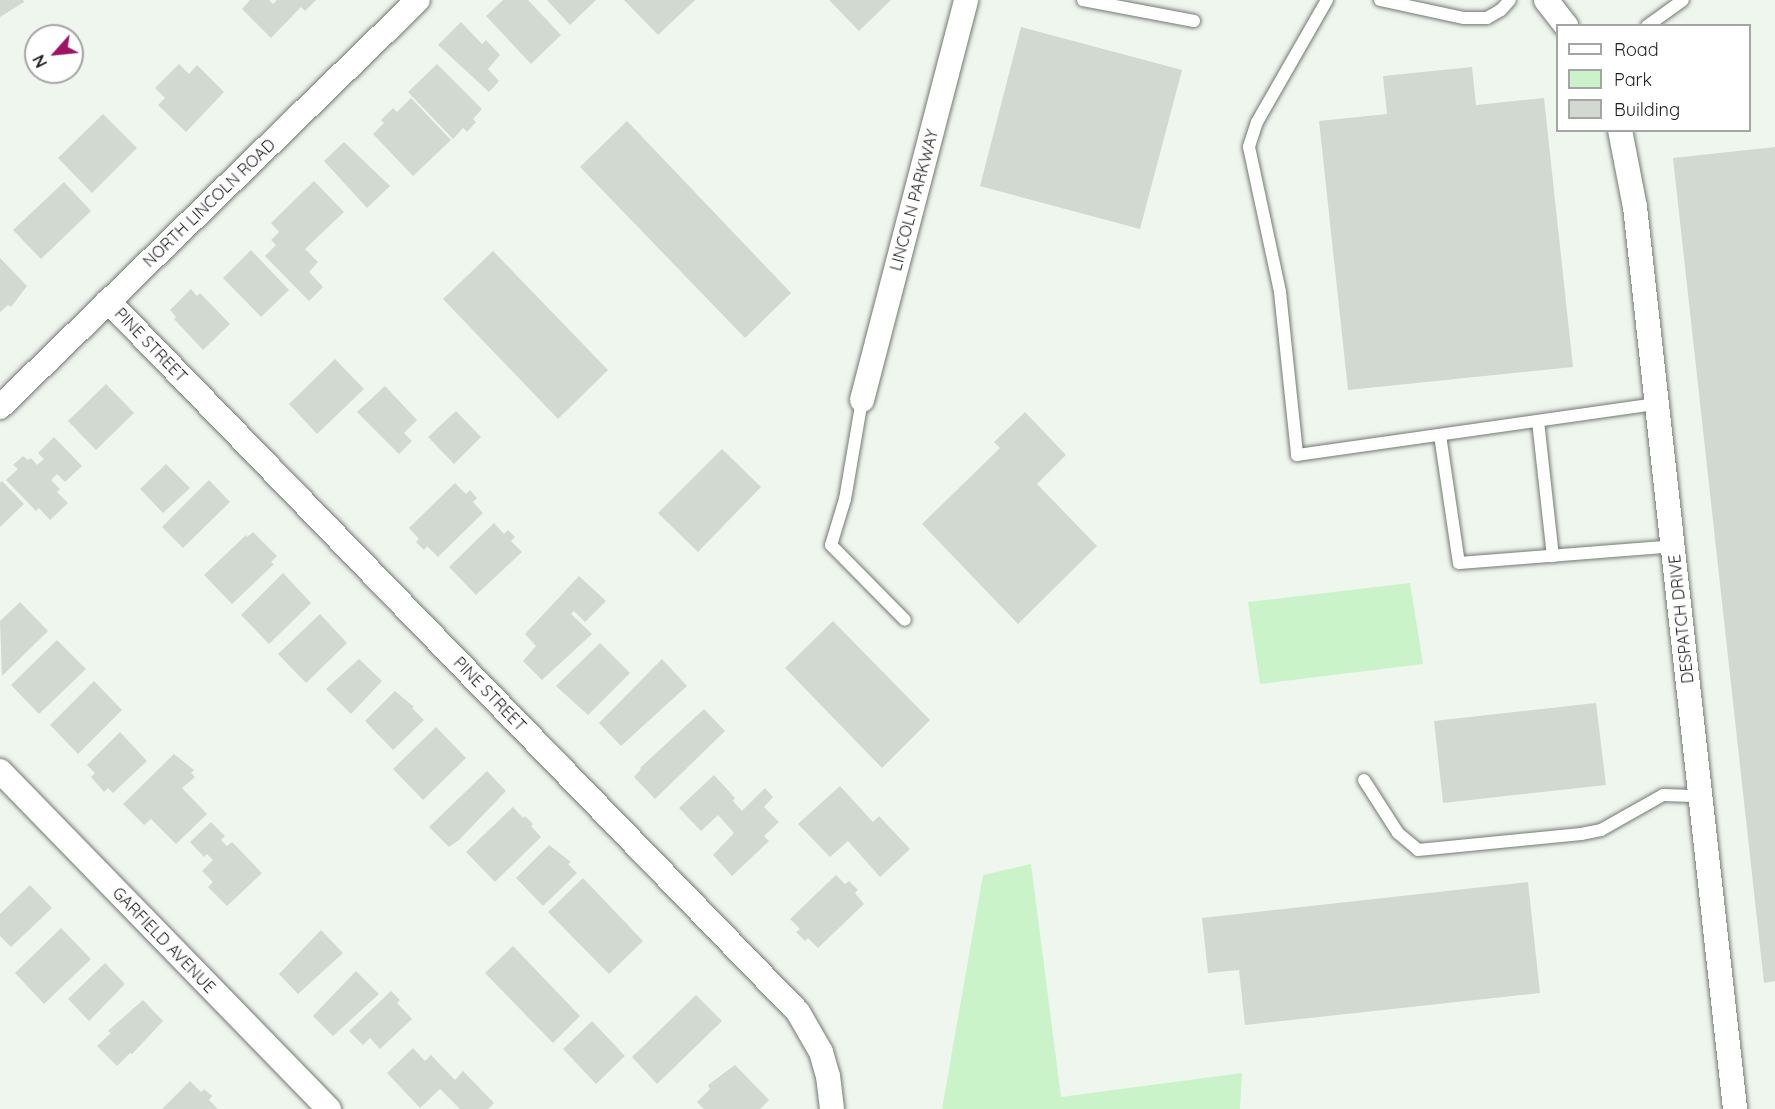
<!DOCTYPE html>
<style>
body{margin:0}
#map{position:relative;width:1775px;height:1109px;overflow:hidden;background:#eff6ee;font-family:Quicksand,sans-serif}
div>[style]{position:absolute}
[style*='--x']{left:calc(var(--x)*1px);top:calc(var(--y)*1px);width:calc(var(--w)*1px);rotate:calc(var(--a)*1deg)}
.green>*{inset:0;background:#cbf3c9}
.building>*{inset:0;background:#d2d9d1}
.roads{filter:drop-shadow(0 0 2px #737a73) drop-shadow(0 0 2px #737a73)}
.lane>*{height:12px;margin:-6px;padding:0 6px;transform-origin:6px;border-radius:6px;background:#fff}
.street>*{height:24px;margin:-12px;padding:0 12px;transform-origin:12px;border-radius:12px;background:#fff}
span{translate:-50% -50%;white-space:nowrap;text-align:center;line-height:1.15;-webkit-text-stroke:4.5px #fff;paint-order:stroke}
.street-label{font-size:16px;color:#1c1f1c}
.legend{position:absolute;left:1556px;top:24px;width:195px;height:108px;box-sizing:border-box;background:#fff;border:2px solid #a4a5a4;margin:0;padding:8px 10px;list-style:none;font-size:18px;color:#1c1f1c}
.legend li{display:flex;align-items:center;gap:12px;height:30px}
.legend b{width:30px;border:2px solid #a4a5a4}
.north{position:absolute;left:24px;top:24px;width:60px;height:60px;box-sizing:border-box;background:#fff;border:2px solid #a4a5a4;border-radius:50%;rotate:243deg;font-size:16px;font-weight:700;line-height:24px;text-align:center;color:#1c1f1c}
.north::after{content:'';display:block;margin:auto;width:21px;height:27px;background:#9e1462;clip-path:polygon(50% 0,100% 100%,50% 72%,0 100%)}
</style>
<div id="map">
<div class="green">
<i style="clip-path:polygon(1410px 583px,1423px 664px,1260px 684px,1248px 602px)"></i>
<i style="clip-path:polygon(1031px 864px,1061px 1097px,1242px 1073px,1240px 1109px,942px 1109px,983px 875px)"></i>
</div>
<div class="building">
<i style="clip-path:polygon(0 0,23px 0,24px 2px,0 17px)"></i>
<i style="clip-path:polygon(250px 0,269px 0,273px 4px,277px 0,316px 0,305px 11px,301px 7px,271px 38px,242px 9px)"></i>
<i style="clip-path:polygon(503px 0,528px 0,561px 35px,531px 64px,486px 16px)"></i>
<i style="clip-path:polygon(547px 0,596px 0,570px 25px)"></i>
<i style="clip-path:polygon(624px 0,695px 0,658px 35px)"></i>
<i style="clip-path:polygon(829px 0,891px 0,859px 31px)"></i>
<i style="clip-path:polygon(461px 22px,482px 44px,486px 40px,500px 55px,488px 69px,499px 81px,489px 92px,438px 45px)"></i>
<i style="clip-path:polygon(1021px 27px,1182px 70px,1140px 229px,980px 186px)"></i>
<i style="clip-path:polygon(179px 64px,189px 74px,197px 65px,224px 92px,186px 132px,158px 105px,165px 98px,155px 88px)"></i>
<i style="clip-path:polygon(437px 64px,482px 109px,473px 119px,476px 122px,467px 132px,463px 128px,453px 139px,408px 92px)"></i>
<i style="clip-path:polygon(1472px 67px,1476px 105px,1544px 98px,1573px 367px,1348px 390px,1319px 121px,1387px 114px,1383px 76px)"></i>
<i style="clip-path:polygon(411px 98px,451px 140px,413px 176px,373px 134px,384px 123px,381px 120px,393px 108px,397px 112px)"></i>
<i style="clip-path:polygon(103px 114px,137px 148px,92px 193px,58px 158px)"></i>
<i style="clip-path:polygon(627px 121px,791px 293px,745px 338px,580px 167px)"></i>
<i style="clip-path:polygon(344px 142px,390px 186px,367px 208px,324px 161px)"></i>
<i style="clip-path:polygon(1775px 147px,1775px 981px,1764px 983px,1673px 158px)"></i>
<i style="clip-path:polygon(314px 181px,344px 212px,305px 249px,318px 262px,309px 272px,323px 287px,309px 301px,265px 256px,276px 245px,271px 240px,279px 232px,271px 223px)"></i>
<i style="clip-path:polygon(64px 182px,91px 211px,41px 259px,13px 230px)"></i>
<i style="clip-path:polygon(251px 250px,289px 290px,261px 317px,223px 278px)"></i>
<i style="clip-path:polygon(493px 251px,608px 370px,558px 419px,443px 299px)"></i>
<i style="clip-path:polygon(0 258px,27px 286px,11px 307px,8px 305px,0 312px)"></i>
<i style="clip-path:polygon(191px 289px,197px 296px,200px 293px,230px 324px,203px 350px,174px 319px,176px 317px,170px 310px)"></i>
<i style="clip-path:polygon(335px 359px,364px 389px,317px 434px,289px 404px)"></i>
<i style="clip-path:polygon(106px 384px,134px 413px,96px 450px,68px 421px)"></i>
<i style="clip-path:polygon(385px 386px,417px 420px,404px 433px,412px 441px,399px 454px,357px 412px)"></i>
<i style="clip-path:polygon(456px 411px,481px 437px,454px 464px,428px 437px)"></i>
<i style="clip-path:polygon(1025px 412px,1066px 455px,1037px 484px,1097px 546px,1018px 624px,922px 524px,1000px 448px,994px 442px)"></i>
<i style="clip-path:polygon(54px 437px,82px 466px,65px 482px,57px 474px,51px 480px,60px 489px,57px 492px,68px 503px,50px 520px,39px 508px,36px 511px,6px 480px,18px 469px,13px 465px,23px 456px,28px 460px,31px 458px,37px 465px,44px 459px,38px 453px)"></i>
<i style="clip-path:polygon(722px 449px,761px 487px,698px 552px,658px 513px)"></i>
<i style="clip-path:polygon(166px 464px,190px 488px,163px 513px,140px 489px)"></i>
<i style="clip-path:polygon(209px 480px,230px 502px,183px 548px,162px 527px)"></i>
<i style="clip-path:polygon(2px 481px,24px 504px,0 527px,0 483px)"></i>
<i style="clip-path:polygon(455px 483px,466px 494px,470px 490px,477px 498px,473px 502px,483px 513px,438px 557px,427px 546px,424px 550px,416px 542px,419px 539px,409px 528px)"></i>
<i style="clip-path:polygon(494px 523px,504px 534px,508px 530px,515px 537px,511px 541px,522px 552px,476px 595px,449px 567px)"></i>
<i style="clip-path:polygon(253px 532px,277px 556px,271px 562px,274px 564px,232px 604px,204px 575px,246px 535px,247px 537px)"></i>
<i style="clip-path:polygon(283px 573px,311px 603px,269px 644px,241px 615px)"></i>
<i style="clip-path:polygon(579px 576px,606px 601px,585px 622px,574px 611px,571px 614px,592px 634px,542px 680px,523px 661px,536px 646px,525px 634px)"></i>
<i style="clip-path:polygon(20px 602px,48px 631px,2px 676px,0 621px)"></i>
<i style="clip-path:polygon(320px 614px,347px 643px,306px 683px,278px 654px)"></i>
<i style="clip-path:polygon(833px 621px,930px 720px,882px 768px,785px 668px)"></i>
<i style="clip-path:polygon(57px 640px,86px 669px,39px 714px,11px 685px)"></i>
<i style="clip-path:polygon(600px 643px,630px 673px,588px 715px,556px 686px)"></i>
<i style="clip-path:polygon(359px 659px,382px 681px,351px 714px,326px 689px)"></i>
<i style="clip-path:polygon(662px 659px,687px 686px,621px 746px,599px 723px)"></i>
<i style="clip-path:polygon(94px 681px,122px 710px,78px 754px,50px 725px)"></i>
<i style="clip-path:polygon(395px 691px,414px 707px,412px 708px,424px 720px,393px 750px,365px 721px)"></i>
<i style="clip-path:polygon(1596px 703px,1606px 785px,1443px 803px,1434px 721px)"></i>
<i style="clip-path:polygon(704px 709px,725px 731px,655px 799px,634px 777px,641px 769px,640px 768px)"></i>
<i style="clip-path:polygon(436px 727px,466px 758px,423px 800px,393px 769px)"></i>
<i style="clip-path:polygon(120px 732px,147px 761px,113px 793px,108px 788px,104px 792px,91px 777px,95px 773px,87px 765px)"></i>
<i style="clip-path:polygon(174px 754px,194px 770px,191px 773px,195px 777px,182px 788px,207px 814px,176px 844px,151px 819px,144px 825px,123px 804px)"></i>
<i style="clip-path:polygon(487px 771px,506px 791px,459px 840px,449px 847px,429px 827px)"></i>
<i style="clip-path:polygon(714px 775px,735px 798px,733px 801px,742px 811px,765px 788px,773px 797px,764px 807px,779px 822px,764px 836px,769px 841px,732px 876px,713px 855px,734px 833px,718px 815px,701px 831px,679px 808px)"></i>
<i style="clip-path:polygon(840px 786px,873px 822px,879px 816px,910px 849px,880px 877px,848px 841px,830px 857px,798px 824px)"></i>
<i style="clip-path:polygon(513px 807px,523px 818px,525px 816px,533px 824px,531px 826px,541px 837px,495px 882px,466px 852px)"></i>
<i style="clip-path:polygon(211px 822px,225px 836px,221px 840px,227px 846px,232px 842px,262px 873px,227px 906px,208px 887px,213px 882px,202px 871px,213px 860px,207px 854px,204px 857px,190px 842px)"></i>
<i style="clip-path:polygon(549px 845px,571px 862px,568px 864px,577px 873px,543px 906px,516px 878px)"></i>
<i style="clip-path:polygon(836px 875px,845px 884px,849px 881px,858px 890px,855px 893px,864px 904px,818px 948px,808px 938px,805px 941px,796px 932px,800px 929px,790px 919px)"></i>
<i style="clip-path:polygon(583px 878px,643px 941px,609px 974px,548px 912px)"></i>
<i style="clip-path:polygon(1528px 882px,1540px 993px,1245px 1025px,1239px 970px,1208px 973px,1202px 918px)"></i>
<i style="clip-path:polygon(30px 885px,52px 908px,11px 947px,0 936px,0 914px)"></i>
<i style="clip-path:polygon(61px 928px,91px 959px,44px 1004px,15px 973px)"></i>
<i style="clip-path:polygon(321px 930px,343px 953px,298px 994px,279px 974px)"></i>
<i style="clip-path:polygon(513px 946px,580px 1016px,553px 1043px,485px 973px)"></i>
<i style="clip-path:polygon(105px 963px,125px 984px,89px 1021px,68px 999px)"></i>
<i style="clip-path:polygon(356px 971px,379px 994px,333px 1036px,313px 1016px)"></i>
<i style="clip-path:polygon(391px 991px,400px 1000px,397px 1003px,412px 1019px,380px 1049px,370px 1038px,363px 1045px,349px 1031px)"></i>
<i style="clip-path:polygon(696px 995px,722px 1021px,657px 1084px,632px 1057px)"></i>
<i style="clip-path:polygon(143px 1000px,163px 1021px,132px 1054px,130px 1053px,117px 1066px,97px 1046px,111px 1033px,108px 1031px)"></i>
<i style="clip-path:polygon(592px 1021px,625px 1056px,596px 1084px,563px 1049px)"></i>
<i style="clip-path:polygon(413px 1048px,425px 1061px,431px 1055px,455px 1080px,463px 1071px,494px 1103px,488px 1109px,460px 1109px,440px 1089px,420px 1108px,387px 1073px)"></i>
<i style="clip-path:polygon(735px 1065px,769px 1100px,760px 1109px,704px 1109px,697px 1102px,710px 1089px,708px 1085px)"></i>
<i style="clip-path:polygon(190px 1081px,201px 1092px,204px 1089px,212px 1096px,209px 1100px,218px 1109px,162px 1109px)"></i>
</div>
<div class="roads">
<div class="lane">
<i style="--x:1083;--y:0;--w:113;--a:10.7"></i>
<i style="--x:1327;--y:0;--w:141;--a:119.8"></i>
<i style="--x:1257;--y:122;--w:26;--a:108"></i>
<i style="--x:1249;--y:147;--w:148;--a:77.9"></i>
<i style="--x:1280;--y:292;--w:164;--a:84"></i>
<i style="--x:1297;--y:455;--w:364;--a:-8.1"></i>
<i style="--x:1380;--y:0;--w:86;--a:12.1"></i>
<i style="--x:1464;--y:18;--w:23;--a:0"></i>
<i style="--x:1487;--y:18;--w:16;--a:-30"></i>
<i style="--x:1501;--y:10;--w:13;--a:-48"></i>
<i style="--x:1647;--y:26;--w:44;--a:-35.8"></i>
<i style="--x:862;--y:400;--w:100;--a:99.7"></i>
<i style="--x:845;--y:499;--w:48;--a:106.9"></i>
<i style="--x:831;--y:545;--w:105;--a:45.4"></i>
<i style="--x:1538;--y:421;--w:136;--a:83.7"></i>
<i style="--x:1440;--y:435;--w:129;--a:81.6"></i>
<i style="--x:1459;--y:563;--w:215;--a:-4.5"></i>
<i style="--x:1364;--y:780;--w:63;--a:57.3"></i>
<i style="--x:1398;--y:833;--w:26;--a:40"></i>
<i style="--x:1418;--y:850;--w:164;--a:-5.6"></i>
<i style="--x:1581;--y:834;--w:20;--a:-11"></i>
<i style="--x:1601;--y:830;--w:71;--a:-29.4"></i>
<i style="--x:1663;--y:795;--w:38;--a:2"></i>
</div>
<div class="street">
<i style="--x:1546;--y:0;--w:33;--a:52"></i>
<i style="--x:1620;--y:130;--w:78;--a:79"></i>
<i style="--x:1635;--y:207;--w:908;--a:83.67"></i>
<i style="--x:108;--y:301;--w:991;--a:45.86"></i>
<i style="--x:798;--y:1012;--w:46;--a:60.1"></i>
<i style="--x:821;--y:1052;--w:25;--a:74"></i>
<i style="--x:828;--y:1076;--w:33;--a:83"></i>
<i style="--x:862;--y:400;--w:413;--a:-75.4"></i>
<i style="--x:0;--y:407;--w:583;--a:-44.24"></i>
<i style="--x:0;--y:771;--w:472;--a:45.8"></i>
</div>
</div>
<div class="street-label">
<span style="left:914px;top:200px;rotate:-75deg">LINCOLN PARKWAY</span>
<span style="left:209px;top:203px;rotate:-44deg">NORTH LINCOLN ROAD</span>
<span style="left:151px;top:345px;rotate:46deg">PINE STREET</span>
<span style="left:1681px;top:619px;rotate:-96deg">DESPATCH DRIVE</span>
<span style="left:490px;top:694px;rotate:46deg">PINE STREET</span>
<span style="left:164px;top:940px;rotate:46deg">GARFIELD AVENUE</span>
</div>
<ul class="legend">
<li><b style="height:8px;background:#fff"></b>Road</li>
<li><b style="height:16px;background:#cbf3c9"></b>Park</li>
<li><b style="height:16px;background:#d2d9d1"></b>Building</li>
</ul>
<div class="north">N</div>
</div>
